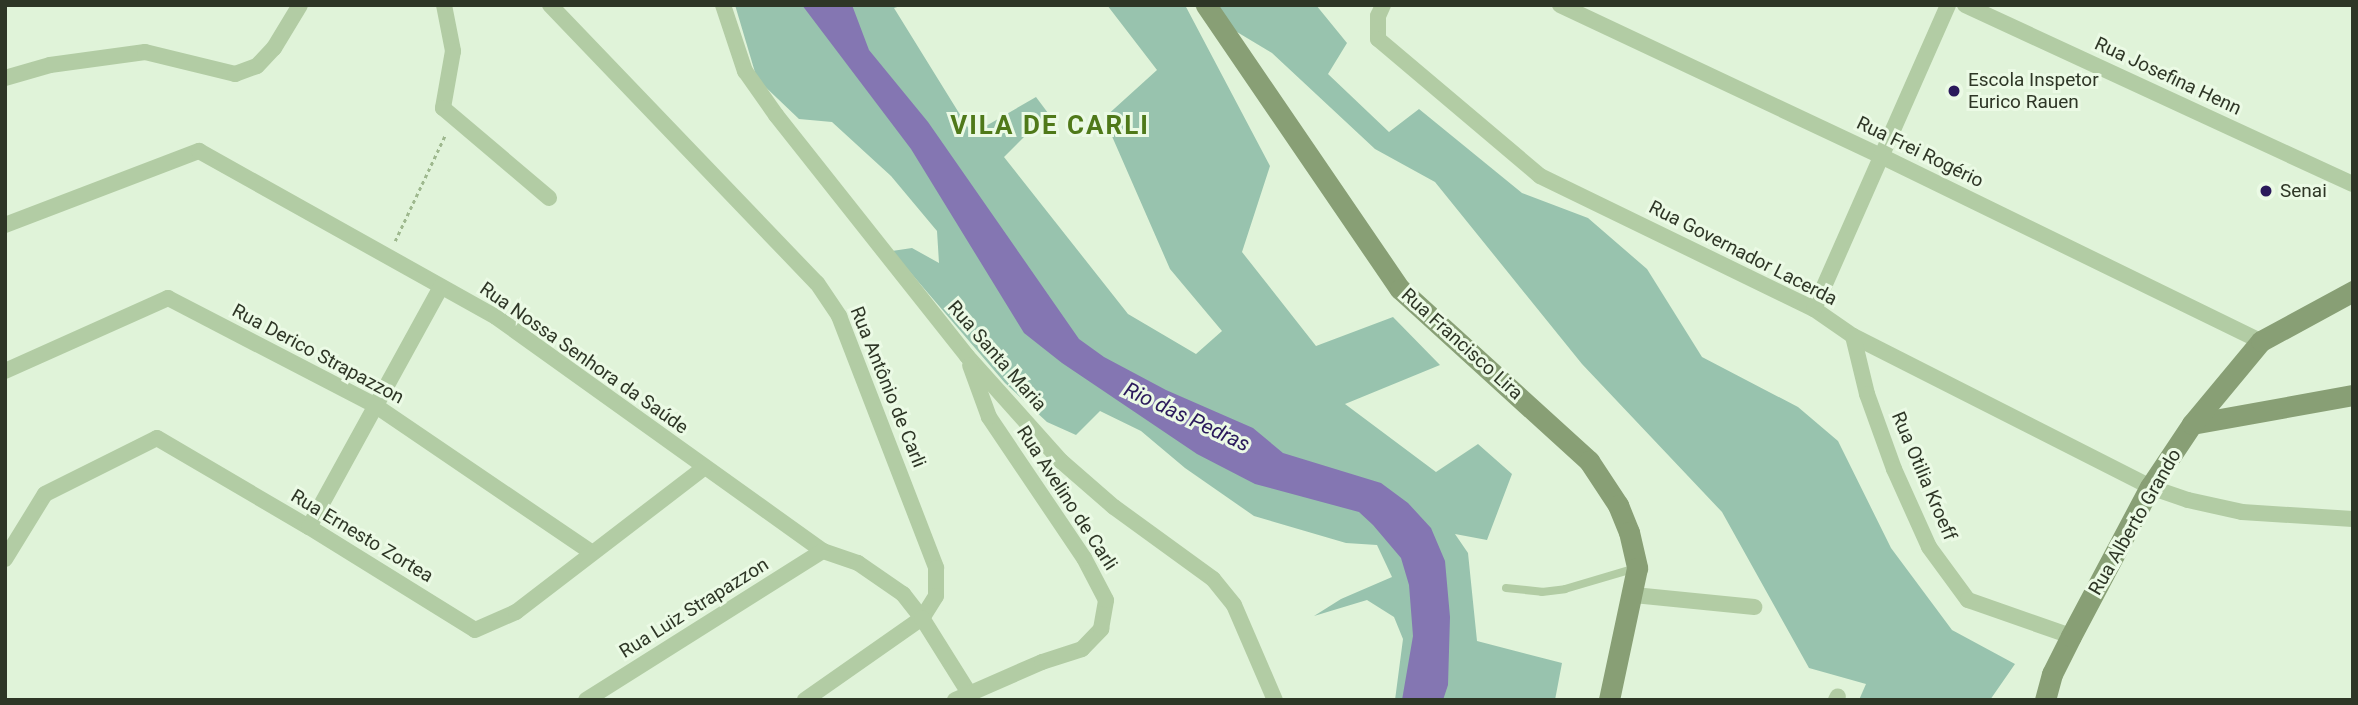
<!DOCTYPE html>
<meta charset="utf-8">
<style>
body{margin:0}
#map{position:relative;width:2358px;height:705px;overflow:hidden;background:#e0f3d9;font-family:Roboto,sans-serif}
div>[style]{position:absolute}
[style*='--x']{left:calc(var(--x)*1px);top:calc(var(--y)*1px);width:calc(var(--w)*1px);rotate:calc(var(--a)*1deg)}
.green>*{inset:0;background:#98c3ae}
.water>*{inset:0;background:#8476b2}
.path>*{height:2.5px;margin-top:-1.25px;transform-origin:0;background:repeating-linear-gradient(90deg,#9eb88e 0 3.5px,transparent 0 7px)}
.lane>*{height:8px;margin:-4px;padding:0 4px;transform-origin:4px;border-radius:4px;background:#b2cca4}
.street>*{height:16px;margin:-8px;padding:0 8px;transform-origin:8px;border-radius:8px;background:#b2cca4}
.secondary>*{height:21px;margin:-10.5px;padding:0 10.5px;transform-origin:10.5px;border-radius:10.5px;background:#889f75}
.dots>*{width:19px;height:19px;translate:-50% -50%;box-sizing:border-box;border:4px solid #ebfae5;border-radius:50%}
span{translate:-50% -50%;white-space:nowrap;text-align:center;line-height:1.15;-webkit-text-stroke:6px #ebfae5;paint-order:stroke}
.street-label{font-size:19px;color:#2e3626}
.poi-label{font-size:19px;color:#2e3626}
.left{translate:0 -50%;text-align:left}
.water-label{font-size:21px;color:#2a195b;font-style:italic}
.district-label{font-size:26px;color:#4f7919;font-weight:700;letter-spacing:2px}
.frame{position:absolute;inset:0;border:7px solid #2e3626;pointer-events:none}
</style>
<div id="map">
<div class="green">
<i style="clip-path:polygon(735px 5px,904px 5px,894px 8px,972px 134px,1036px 97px,1048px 113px,1004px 157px,1128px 314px,1196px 354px,1222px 331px,1170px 269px,1104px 118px,1157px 70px,1107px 5px,1185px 5px,1270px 166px,1242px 252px,1316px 346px,1393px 317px,1440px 365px,1345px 404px,1436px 472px,1478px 444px,1512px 474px,1487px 540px,1455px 534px,1468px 553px,1477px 641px,1562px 663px,1555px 700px,1395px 700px,1403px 639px,1394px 617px,1367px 600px,1314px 616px,1341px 599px,1392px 577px,1377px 545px,1346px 543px,1254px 516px,1185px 468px,1141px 431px,1100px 411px,1076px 435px,1047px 422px,1005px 383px,892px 251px,912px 248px,939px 263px,937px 231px,891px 176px,832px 122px,799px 119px,757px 79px)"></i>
<i style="clip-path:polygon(1192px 5px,1316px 5px,1347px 43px,1328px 74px,1389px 132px,1419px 109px,1522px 193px,1588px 218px,1647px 269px,1702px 357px,1798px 407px,1838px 441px,1891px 548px,1952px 630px,2015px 664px,1990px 700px,1859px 700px,1866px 684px,1809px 668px,1722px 512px,1582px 364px,1435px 182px,1375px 149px,1272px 53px)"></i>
</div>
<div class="water">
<i style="clip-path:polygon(802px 5px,852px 5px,869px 50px,928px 122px,1079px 339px,1104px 357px,1166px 390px,1253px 428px,1283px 453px,1381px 483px,1408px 503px,1431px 528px,1445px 561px,1450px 617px,1448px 685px,1443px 700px,1402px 700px,1413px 636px,1409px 585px,1401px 558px,1373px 525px,1359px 512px,1255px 484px,1197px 454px,1062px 363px,1024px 333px,911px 149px)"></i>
</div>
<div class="path">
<i style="--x:395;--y:241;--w:119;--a:-64.7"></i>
</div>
<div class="lane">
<i style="--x:1506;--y:588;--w:36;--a:6"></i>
<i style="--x:1542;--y:592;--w:23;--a:-7"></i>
<i style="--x:1565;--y:589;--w:71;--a:-16.4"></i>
</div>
<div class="street">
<i style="--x:444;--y:5;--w:47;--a:78.9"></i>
<i style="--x:453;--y:51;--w:58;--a:100"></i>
<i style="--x:443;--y:108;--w:139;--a:40.3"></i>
<i style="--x:550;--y:5;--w:385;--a:46.2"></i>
<i style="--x:817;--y:283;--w:40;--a:56"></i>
<i style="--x:839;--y:316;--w:270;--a:68.9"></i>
<i style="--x:936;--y:568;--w:28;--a:90"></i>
<i style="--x:936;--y:596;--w:26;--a:122"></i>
<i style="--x:922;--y:618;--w:143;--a:145"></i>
<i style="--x:723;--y:5;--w:70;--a:71.6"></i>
<i style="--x:745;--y:71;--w:54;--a:54.8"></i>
<i style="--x:776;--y:115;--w:308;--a:51.6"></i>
<i style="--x:967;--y:356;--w:141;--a:48.2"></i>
<i style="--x:1061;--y:461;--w:70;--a:41"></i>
<i style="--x:1114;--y:507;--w:122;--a:36"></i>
<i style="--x:1213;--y:579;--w:33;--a:51"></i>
<i style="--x:1234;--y:605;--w:103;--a:66.7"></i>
<i style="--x:1383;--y:5;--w:12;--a:114"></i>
<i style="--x:1378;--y:16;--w:23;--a:90"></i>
<i style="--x:1378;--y:39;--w:212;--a:40.2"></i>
<i style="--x:1540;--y:176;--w:305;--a:25.9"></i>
<i style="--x:1814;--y:309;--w:47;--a:34.7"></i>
<i style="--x:1853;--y:336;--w:333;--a:26.9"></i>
<i style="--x:2150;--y:487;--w:40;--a:18.9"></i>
<i style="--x:2188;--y:500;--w:55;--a:12.5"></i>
<i style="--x:2242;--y:512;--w:111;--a:3.6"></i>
<i style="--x:1560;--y:5;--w:357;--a:25.2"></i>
<i style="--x:1883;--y:157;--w:420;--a:26"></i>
<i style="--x:1965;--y:5;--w:427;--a:24.8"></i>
<i style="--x:5;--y:78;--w:47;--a:-16.1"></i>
<i style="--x:50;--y:65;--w:96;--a:-7.8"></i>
<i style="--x:145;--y:52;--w:93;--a:13.7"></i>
<i style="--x:235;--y:74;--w:23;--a:-20"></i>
<i style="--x:257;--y:66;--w:25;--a:-47"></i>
<i style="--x:274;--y:48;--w:50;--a:-58.8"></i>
<i style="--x:5;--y:225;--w:208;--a:-20.9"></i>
<i style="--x:199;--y:151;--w:340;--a:29.2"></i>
<i style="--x:496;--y:317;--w:402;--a:35.6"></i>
<i style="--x:823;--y:551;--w:37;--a:19"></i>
<i style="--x:858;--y:563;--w:55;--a:34.6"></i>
<i style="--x:903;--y:594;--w:31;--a:52"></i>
<i style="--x:922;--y:618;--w:89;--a:57.9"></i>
<i style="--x:1814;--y:309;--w:332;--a:-66.2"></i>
<i style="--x:1853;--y:336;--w:60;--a:76.4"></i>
<i style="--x:1867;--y:394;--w:80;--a:70.2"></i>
<i style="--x:1894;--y:469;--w:85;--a:65.8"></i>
<i style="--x:1929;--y:547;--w:66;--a:53.7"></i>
<i style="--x:1968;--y:600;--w:109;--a:19.3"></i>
<i style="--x:5;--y:371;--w:179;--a:-24.1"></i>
<i style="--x:168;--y:298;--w:234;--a:27.4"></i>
<i style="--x:376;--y:406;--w:261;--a:34.2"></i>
<i style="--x:309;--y:527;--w:274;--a:-61.2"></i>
<i style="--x:5;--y:559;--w:76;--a:-58.4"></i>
<i style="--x:45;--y:494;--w:125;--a:-26.6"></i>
<i style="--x:157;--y:438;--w:176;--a:30.4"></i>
<i style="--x:309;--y:527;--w:195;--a:31.8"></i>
<i style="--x:475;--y:630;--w:45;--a:-23.7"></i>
<i style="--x:516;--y:612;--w:237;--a:-37.5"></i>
<i style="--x:1634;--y:595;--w:121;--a:5.7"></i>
<i style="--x:586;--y:700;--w:280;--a:-32.2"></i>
<i style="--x:955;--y:700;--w:95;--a:-23.6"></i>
<i style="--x:1042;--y:662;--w:42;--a:-18"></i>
<i style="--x:1082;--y:649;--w:28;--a:-46"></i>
<i style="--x:1101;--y:629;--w:29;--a:-80"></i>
<i style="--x:1106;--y:600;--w:47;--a:-117.6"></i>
<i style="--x:1084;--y:558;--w:170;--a:-124"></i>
<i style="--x:989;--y:417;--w:55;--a:-110.1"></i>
<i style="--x:1836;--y:700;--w:4;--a:-63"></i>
</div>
<div class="secondary">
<i style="--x:1206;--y:5;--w:344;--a:55.7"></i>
<i style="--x:1400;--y:289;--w:256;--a:42.3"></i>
<i style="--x:1589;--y:461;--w:53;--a:56.6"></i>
<i style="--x:1618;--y:505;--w:29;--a:68"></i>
<i style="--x:1629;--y:532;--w:37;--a:77"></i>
<i style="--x:1637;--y:568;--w:135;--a:102"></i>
<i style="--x:2192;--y:424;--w:164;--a:-10.2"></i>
<i style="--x:2045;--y:700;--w:27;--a:-75"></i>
<i style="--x:2052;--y:674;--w:42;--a:-63.4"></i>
<i style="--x:2071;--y:636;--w:169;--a:-62.1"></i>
<i style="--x:2150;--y:487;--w:76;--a:-56.3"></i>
<i style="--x:2192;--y:424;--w:108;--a:-50.3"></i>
<i style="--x:2261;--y:341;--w:105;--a:-28.5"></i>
</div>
<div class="dots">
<i style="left:1954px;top:91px;background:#2a195b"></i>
<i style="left:2266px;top:191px;background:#2a195b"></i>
</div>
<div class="street-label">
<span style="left:2168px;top:76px;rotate:25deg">Rua Josefina Henn</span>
<span style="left:1920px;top:152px;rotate:26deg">Rua Frei Rogério</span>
<span style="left:1743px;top:253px;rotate:27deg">Rua Governador Lacerda</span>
<span style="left:1462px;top:344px;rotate:42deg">Rua Francisco Lira</span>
<span style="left:318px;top:354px;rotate:28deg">Rua Derico Strapazzon</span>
<span style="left:997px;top:356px;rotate:49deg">Rua Santa Maria</span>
<span style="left:584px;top:358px;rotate:35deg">Rua Nossa Senhora da Saúde</span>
<span style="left:888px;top:387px;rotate:68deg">Rua Antônio de Carli</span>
<span style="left:1924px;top:476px;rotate:67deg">Rua Otilia Kroeff</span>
<span style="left:1067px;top:498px;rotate:57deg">Rua Avelino de Carli</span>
<span style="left:2135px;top:522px;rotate:-60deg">Rua Alberto Grando</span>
<span style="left:362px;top:536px;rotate:31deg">Rua Ernesto Zortea</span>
<span style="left:694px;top:608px;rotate:-32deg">Rua Luiz Strapazzon</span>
</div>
<div class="poi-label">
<span class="left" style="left:1968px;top:91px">Escola Inspetor<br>Eurico Rauen</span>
<span class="left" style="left:2280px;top:191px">Senai</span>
</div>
<div class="water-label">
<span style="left:1187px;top:417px;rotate:25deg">Rio das Pedras</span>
</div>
<div class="district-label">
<span style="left:1050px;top:126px">VILA DE CARLI</span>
</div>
<div class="frame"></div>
</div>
